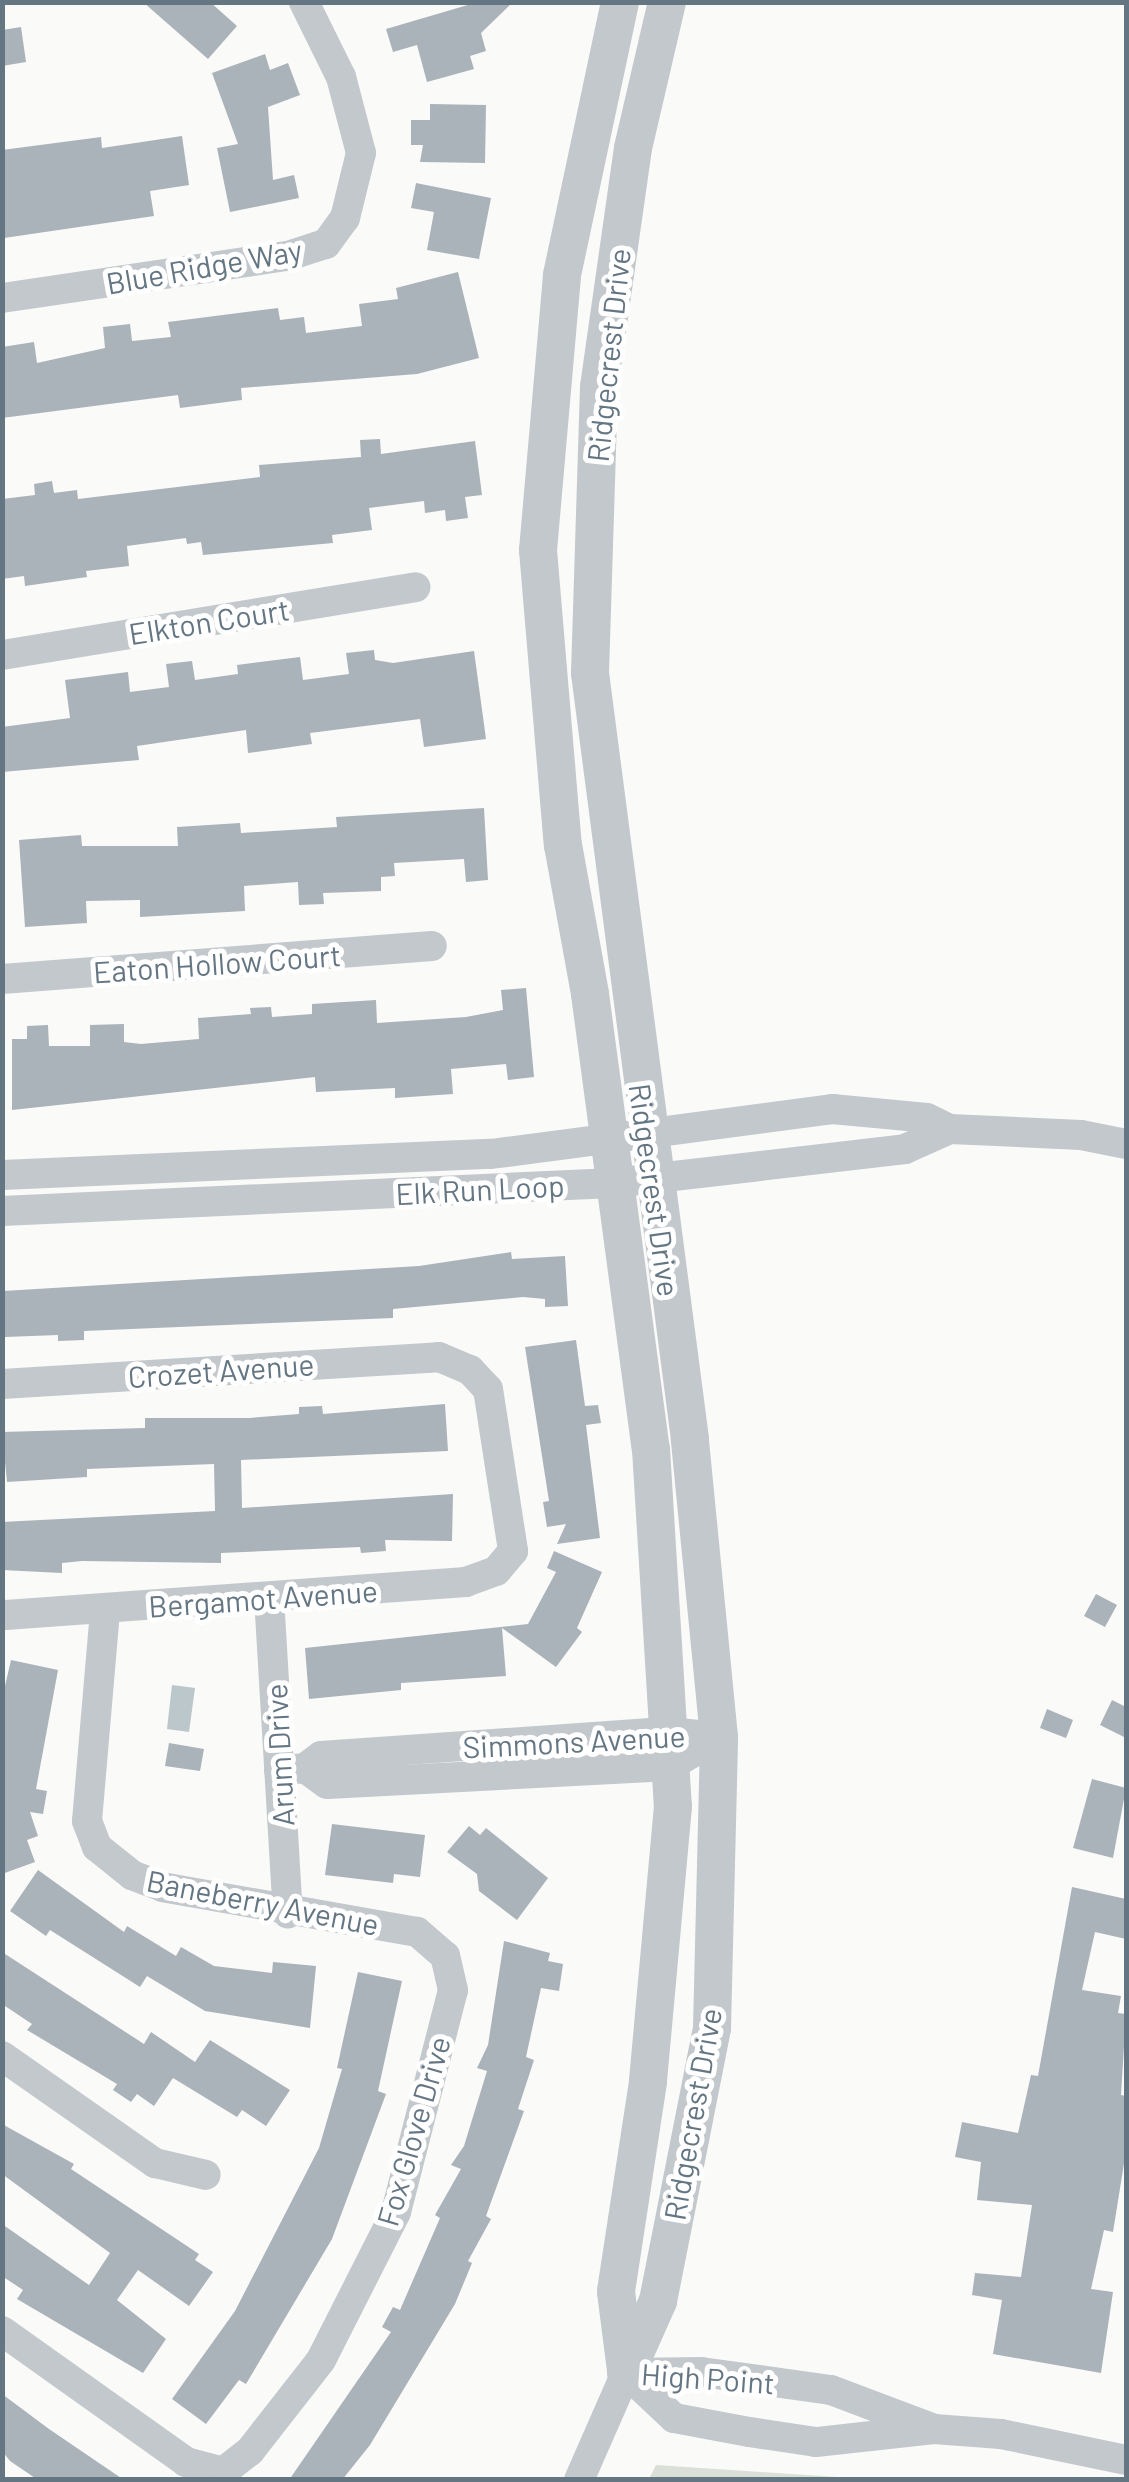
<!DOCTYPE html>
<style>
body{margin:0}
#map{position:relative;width:1129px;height:2482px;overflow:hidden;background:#fafaf8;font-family:Barlow,sans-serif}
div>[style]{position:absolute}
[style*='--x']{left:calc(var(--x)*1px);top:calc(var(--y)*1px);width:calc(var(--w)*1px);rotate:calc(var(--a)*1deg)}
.green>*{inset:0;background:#dadfd7}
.water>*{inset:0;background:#bbc7cb}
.building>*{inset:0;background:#aab3b9}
.minor>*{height:30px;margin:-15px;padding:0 15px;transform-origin:15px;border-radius:15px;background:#c3c8cc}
.tertiary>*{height:38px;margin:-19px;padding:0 19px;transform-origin:19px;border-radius:19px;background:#c3c8cc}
span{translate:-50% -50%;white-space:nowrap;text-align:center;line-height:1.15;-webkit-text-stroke:10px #fff;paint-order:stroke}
.street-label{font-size:30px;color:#657683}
.frame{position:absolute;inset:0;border:5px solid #657683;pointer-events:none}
</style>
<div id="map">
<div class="green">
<i style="clip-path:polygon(656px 2465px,867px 2479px,649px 2479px)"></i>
</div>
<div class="water">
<i style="clip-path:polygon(172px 1685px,195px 1688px,189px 1732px,167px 1729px)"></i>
</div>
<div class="building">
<i style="clip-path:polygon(143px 2px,210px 2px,237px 26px,208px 59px)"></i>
<i style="clip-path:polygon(478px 2px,513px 2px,481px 33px,486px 51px,470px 56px,474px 69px,427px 82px,417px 45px,393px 52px,386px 29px)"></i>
<i style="clip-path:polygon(21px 27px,26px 62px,2px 66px,2px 30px)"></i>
<i style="clip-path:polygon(265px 54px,270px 70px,288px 63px,300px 95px,268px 107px,273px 180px,294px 175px,299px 198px,230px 212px,217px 148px,238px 144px,212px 73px)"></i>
<i style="clip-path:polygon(430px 104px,486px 105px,485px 163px,420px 162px,423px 145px,411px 145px,411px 120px,430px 120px)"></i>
<i style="clip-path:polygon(182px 136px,189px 185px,150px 191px,154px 216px,4px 238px,2px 150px,101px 137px,102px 148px)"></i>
<i style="clip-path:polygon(416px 183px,491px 198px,479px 259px,427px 250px,434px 212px,411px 208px)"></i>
<i style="clip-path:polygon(458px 272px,479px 358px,417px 374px,241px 388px,242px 400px,180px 408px,178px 395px,2px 418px,2px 347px,34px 342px,37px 363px,105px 348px,103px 327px,130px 324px,132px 341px,171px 337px,168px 322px,278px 308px,280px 320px,304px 317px,306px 333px,362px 326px,359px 304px,398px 299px,396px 288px)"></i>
<i style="clip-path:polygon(380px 439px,381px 454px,475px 441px,482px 495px,465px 497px,468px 518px,446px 521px,445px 510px,425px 513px,424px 501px,369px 508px,372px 530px,332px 535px,333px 543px,203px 555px,201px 542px,187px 544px,186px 538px,127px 546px,129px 566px,86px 571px,87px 577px,25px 586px,24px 576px,2px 579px,2px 499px,35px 495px,34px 484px,52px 481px,54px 493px,77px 490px,78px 499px,260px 477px,259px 465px,361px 457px,360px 440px)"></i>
<i style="clip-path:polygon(374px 650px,375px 660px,393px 663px,474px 651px,486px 739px,424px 747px,420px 719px,310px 733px,312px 744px,248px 753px,246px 730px,137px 746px,139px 760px,2px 772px,2px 727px,70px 718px,65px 680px,128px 672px,130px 692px,169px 687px,166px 664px,192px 661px,195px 680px,238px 674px,237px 665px,300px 657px,303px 680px,349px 674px,346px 653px)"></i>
<i style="clip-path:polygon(484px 808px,488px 880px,466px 882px,464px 859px,394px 863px,395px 876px,381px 877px,381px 891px,323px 893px,324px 904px,299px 905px,298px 882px,244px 886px,245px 911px,140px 917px,140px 900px,86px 901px,87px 923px,25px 927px,19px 840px,81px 835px,82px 846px,178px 846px,177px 827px,240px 823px,241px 833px,337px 827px,336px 817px)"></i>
<i style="clip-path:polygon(526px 988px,534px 1077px,508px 1080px,506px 1064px,451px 1069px,453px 1094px,395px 1098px,395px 1088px,316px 1092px,315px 1077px,12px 1110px,12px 1039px,27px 1039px,27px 1026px,48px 1025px,49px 1046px,90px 1046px,90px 1025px,124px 1024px,124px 1042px,141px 1044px,199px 1039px,198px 1018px,251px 1014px,250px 1008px,271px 1007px,272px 1017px,312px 1014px,312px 1004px,376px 1000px,377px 1023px,466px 1017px,503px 1010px,501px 990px)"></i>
<i style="clip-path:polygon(511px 1252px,512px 1259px,565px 1256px,568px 1306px,545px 1307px,545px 1299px,523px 1297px,393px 1309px,393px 1318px,84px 1331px,84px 1340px,58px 1341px,58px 1335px,5px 1337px,3px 1291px,419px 1266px)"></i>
<i style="clip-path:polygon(576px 1340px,585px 1406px,598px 1405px,601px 1423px,586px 1425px,600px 1538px,557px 1544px,566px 1524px,547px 1527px,543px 1502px,549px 1501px,525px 1347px)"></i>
<i style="clip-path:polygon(445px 1404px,448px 1451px,241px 1460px,242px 1508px,453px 1494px,452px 1541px,385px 1540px,386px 1551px,361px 1553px,360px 1547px,221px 1553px,221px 1563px,82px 1561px,62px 1563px,62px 1573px,2px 1570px,2px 1522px,215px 1511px,214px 1464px,87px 1469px,87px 1477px,7px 1482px,2px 1432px,145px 1428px,145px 1418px,249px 1418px,299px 1414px,299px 1407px,322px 1406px,323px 1414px)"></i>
<i style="clip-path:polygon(554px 1551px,602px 1572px,577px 1628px,582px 1632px,556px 1667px,502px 1628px,506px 1676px,401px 1683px,401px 1690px,309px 1699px,305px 1648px,528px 1624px,556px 1572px,547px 1568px)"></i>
<i style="clip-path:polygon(1096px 1594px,1117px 1605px,1105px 1627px,1084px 1616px)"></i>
<i style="clip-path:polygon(11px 1660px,58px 1670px,36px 1789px,47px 1791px,43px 1814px,30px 1812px,38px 1836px,27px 1840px,35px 1862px,2px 1874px,2px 1699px)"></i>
<i style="clip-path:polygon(1112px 1700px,1126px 1707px,1126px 1738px,1100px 1725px)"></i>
<i style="clip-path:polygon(1047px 1709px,1073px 1720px,1066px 1738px,1040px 1728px)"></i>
<i style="clip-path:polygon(169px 1743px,204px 1749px,200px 1771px,165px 1766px)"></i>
<i style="clip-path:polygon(1092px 1779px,1126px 1788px,1113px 1858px,1073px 1848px)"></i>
<i style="clip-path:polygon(332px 1824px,425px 1835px,420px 1877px,394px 1874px,393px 1883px,325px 1875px)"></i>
<i style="clip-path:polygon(469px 1826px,480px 1835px,486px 1828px,548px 1878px,517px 1920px,479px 1891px,477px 1874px,447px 1852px)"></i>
<i style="clip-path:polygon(38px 1870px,124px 1932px,127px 1926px,176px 1956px,181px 1947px,214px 1966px,272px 1973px,273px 1962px,316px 1966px,310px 2028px,205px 2011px,147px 1976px,140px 1987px,50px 1930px,46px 1936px,10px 1911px)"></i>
<i style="clip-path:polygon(1072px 1887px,1126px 1899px,1126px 1939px,1095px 1932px,1082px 1990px,1121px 1996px,1118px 2013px,1126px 2014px,1121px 2095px,1126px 2096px,1126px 2151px,1113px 2232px,1104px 2230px,1091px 2289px,1113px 2292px,1101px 2373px,993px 2354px,1002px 2300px,972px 2295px,975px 2273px,1021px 2277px,1032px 2205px,977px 2200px,981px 2162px,955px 2157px,962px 2122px,1018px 2133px,1031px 2075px,1038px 2076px)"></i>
<i style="clip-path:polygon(504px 1941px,550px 1953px,548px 1961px,563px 1964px,559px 1991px,541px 1988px,526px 2057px,534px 2060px,518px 2109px,524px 2111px,486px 2216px,491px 2219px,468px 2261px,472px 2263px,455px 2304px,370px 2445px,342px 2480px,289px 2480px,391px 2332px,382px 2327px,393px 2307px,400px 2310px,440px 2218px,435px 2215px,461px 2169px,451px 2165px,464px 2146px,487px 2071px,477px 2068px,488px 2045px)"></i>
<i style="clip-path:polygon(2px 1952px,144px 2044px,151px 2032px,195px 2062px,210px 2040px,290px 2090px,266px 2126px,242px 2110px,237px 2117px,173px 2078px,154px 2106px,137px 2094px,131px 2102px,113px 2090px,117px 2084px,27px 2030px,32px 2024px,2px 2004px)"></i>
<i style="clip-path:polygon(358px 1972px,402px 1981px,378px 2091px,386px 2094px,332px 2239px,246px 2384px,239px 2380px,206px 2424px,172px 2399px,235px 2311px,319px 2148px,342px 2069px,337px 2068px)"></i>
<i style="clip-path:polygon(2px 2124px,74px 2164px,71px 2169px,199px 2254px,195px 2260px,213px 2272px,189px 2306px,138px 2270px,117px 2300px,166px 2339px,143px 2373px,17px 2299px,23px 2290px,2px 2276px,2px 2224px,89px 2285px,110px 2253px,2px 2174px)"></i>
<i style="clip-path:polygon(2px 2394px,49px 2429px,124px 2480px,38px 2480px,10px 2461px,2px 2451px)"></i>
</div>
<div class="minor">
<i style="--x:2;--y:298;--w:289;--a:-8.4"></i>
<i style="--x:288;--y:256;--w:40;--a:-18"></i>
<i style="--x:326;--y:244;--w:32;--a:-54"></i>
<i style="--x:345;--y:218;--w:67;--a:-76.2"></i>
<i style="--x:361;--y:153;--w:79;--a:-104.7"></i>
<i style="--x:341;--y:77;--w:84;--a:-116.3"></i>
<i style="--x:2;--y:655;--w:419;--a:-9.3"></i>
<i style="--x:2;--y:979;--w:431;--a:-4.4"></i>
<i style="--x:2;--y:1175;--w:489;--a:-2.5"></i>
<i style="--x:491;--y:1154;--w:344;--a:-7.5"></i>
<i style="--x:832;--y:1109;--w:95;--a:5.4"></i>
<i style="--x:927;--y:1118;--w:25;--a:26"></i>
<i style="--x:950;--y:1129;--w:131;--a:2.6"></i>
<i style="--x:1081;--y:1135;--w:46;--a:11.3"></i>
<i style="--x:2;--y:1211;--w:612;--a:-2.62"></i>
<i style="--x:613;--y:1183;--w:294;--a:-6.6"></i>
<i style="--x:905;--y:1149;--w:49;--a:-24"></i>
<i style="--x:2;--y:1384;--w:438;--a:-3.5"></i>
<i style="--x:439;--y:1357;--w:34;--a:23"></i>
<i style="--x:470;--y:1370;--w:26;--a:47"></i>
<i style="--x:488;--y:1389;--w:164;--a:81.2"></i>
<i style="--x:513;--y:1551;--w:26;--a:130"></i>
<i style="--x:496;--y:1571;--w:32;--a:160"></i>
<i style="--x:466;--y:1582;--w:465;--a:175.9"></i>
<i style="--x:269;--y:1597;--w:317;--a:86.6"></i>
<i style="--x:279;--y:1770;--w:26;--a:-4"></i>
<i style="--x:305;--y:1768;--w:20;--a:-37"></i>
<i style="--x:321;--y:1756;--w:348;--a:-4"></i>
<i style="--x:668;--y:1732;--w:51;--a:5.6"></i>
<i style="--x:719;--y:1737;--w:57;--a:149.4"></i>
<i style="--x:670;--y:1766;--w:343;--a:177"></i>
<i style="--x:327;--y:1784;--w:27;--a:-144"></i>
<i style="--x:2;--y:2056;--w:187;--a:35"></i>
<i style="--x:155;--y:2163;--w:52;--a:13.2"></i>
<i style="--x:2;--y:2331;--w:226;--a:35.4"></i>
<i style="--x:186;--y:2462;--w:38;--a:15"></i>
<i style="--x:223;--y:2472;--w:34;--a:-38"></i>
<i style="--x:250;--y:2451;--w:115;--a:-52"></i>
<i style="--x:321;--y:2360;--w:166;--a:-63.1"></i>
<i style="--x:396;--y:2212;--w:229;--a:-75.6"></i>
<i style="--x:453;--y:1990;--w:35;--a:-103"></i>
<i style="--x:445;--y:1956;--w:37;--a:-139"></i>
<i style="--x:417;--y:1932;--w:258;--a:-170"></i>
<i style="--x:163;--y:1887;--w:33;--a:-159"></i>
<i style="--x:132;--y:1875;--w:45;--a:-141.3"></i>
<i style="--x:97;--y:1847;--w:28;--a:-111"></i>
<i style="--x:87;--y:1821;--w:212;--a:-85.1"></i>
<i style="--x:701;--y:2372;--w:131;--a:7.9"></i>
<i style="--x:831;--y:2390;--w:110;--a:20.7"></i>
<i style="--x:934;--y:2429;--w:119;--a:173.7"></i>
<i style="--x:816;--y:2442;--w:68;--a:-171.5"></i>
<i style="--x:749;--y:2432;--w:76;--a:-169.4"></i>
<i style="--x:674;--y:2418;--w:66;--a:-136.8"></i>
<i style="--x:626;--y:2373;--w:75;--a:-0.8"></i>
<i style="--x:934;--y:2429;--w:67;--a:4.3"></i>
<i style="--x:1001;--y:2434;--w:128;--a:11.7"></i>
<i style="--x:579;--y:2480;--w:117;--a:-66.3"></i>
</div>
<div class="tertiary">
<i style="--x:620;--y:2;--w:280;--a:102"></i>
<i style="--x:562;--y:276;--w:275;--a:95"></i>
<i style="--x:538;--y:550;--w:296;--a:85.2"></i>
<i style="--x:563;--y:845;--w:151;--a:79.7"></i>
<i style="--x:590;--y:994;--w:459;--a:82.4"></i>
<i style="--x:651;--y:1449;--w:358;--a:86.5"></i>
<i style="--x:673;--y:1806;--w:277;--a:95.2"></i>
<i style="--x:648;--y:2082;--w:212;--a:98.7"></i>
<i style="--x:616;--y:2292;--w:79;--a:82.7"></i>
<i style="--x:626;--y:2373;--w:79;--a:-66"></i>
<i style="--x:658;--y:2301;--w:278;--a:-78.8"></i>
<i style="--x:712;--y:2028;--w:291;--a:-88.6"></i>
<i style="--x:719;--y:1737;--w:299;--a:-95.6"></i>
<i style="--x:690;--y:1439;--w:772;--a:-97.44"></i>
<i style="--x:590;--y:673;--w:286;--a:-88.2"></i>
<i style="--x:599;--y:387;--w:241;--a:-81.9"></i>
<i style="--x:633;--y:148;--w:150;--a:-76.9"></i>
</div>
<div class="street-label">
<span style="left:204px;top:266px;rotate:-10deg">Blue Ridge Way</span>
<span style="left:608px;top:355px;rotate:-84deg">Ridgecrest Drive</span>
<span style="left:209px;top:621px;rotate:-9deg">Elkton Court</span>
<span style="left:217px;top:963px;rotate:-4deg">Eaton Hollow Court</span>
<span style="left:480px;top:1189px;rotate:-3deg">Elk Run Loop</span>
<span style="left:655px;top:1190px;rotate:82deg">Ridgecrest Drive</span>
<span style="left:221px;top:1370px;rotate:-4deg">Crozet Avenue</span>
<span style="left:263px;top:1598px;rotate:-4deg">Bergamot Avenue</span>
<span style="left:574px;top:1741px;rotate:-3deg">Simmons Avenue</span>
<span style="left:279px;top:1755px;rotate:-93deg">Arum Drive</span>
<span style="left:263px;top:1902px;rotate:11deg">Baneberry Avenue</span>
<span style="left:692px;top:2114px;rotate:-80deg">Ridgecrest Drive</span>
<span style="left:413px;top:2131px;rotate:-74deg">Fox Glove Drive</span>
<span style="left:708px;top:2378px;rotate:4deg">High Point</span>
</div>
<div class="frame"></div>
</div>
